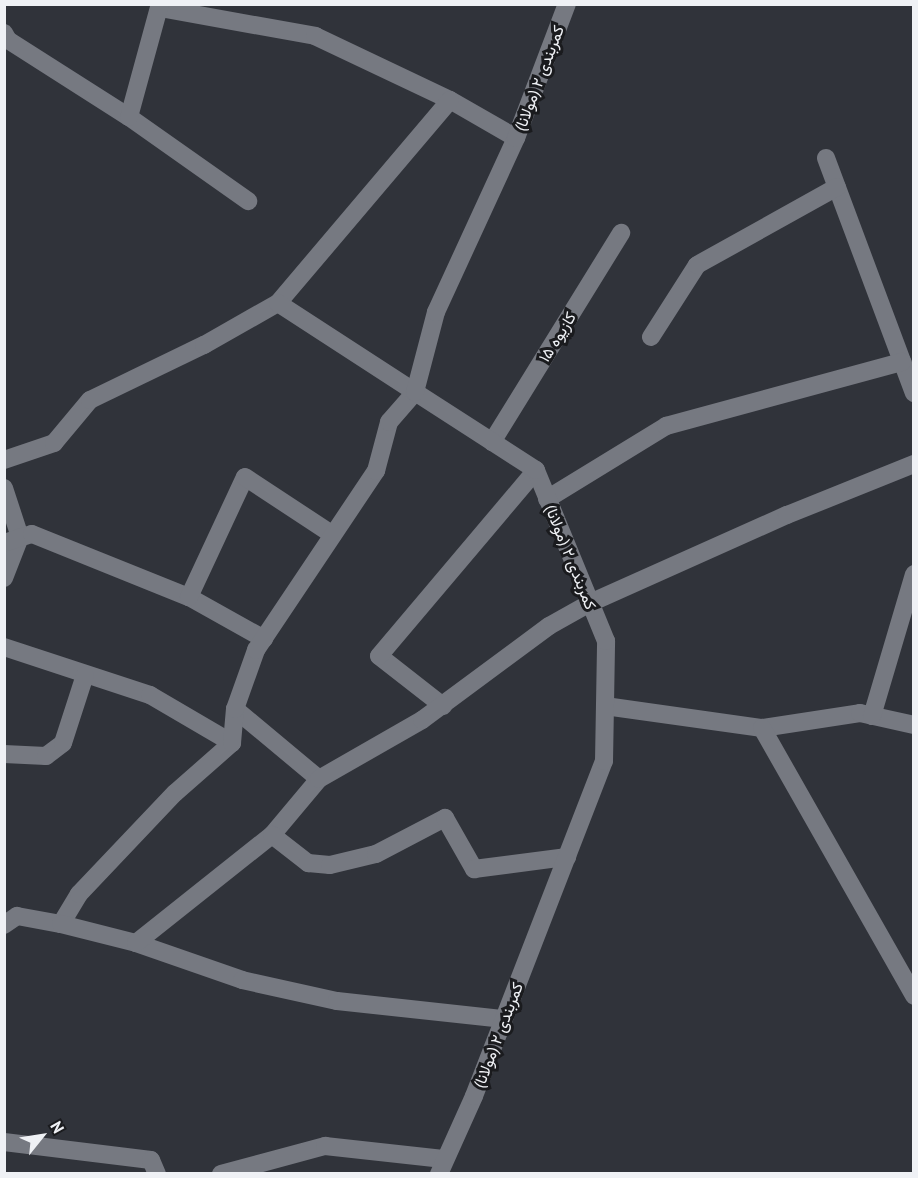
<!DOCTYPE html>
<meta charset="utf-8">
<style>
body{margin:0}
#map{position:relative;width:918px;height:1178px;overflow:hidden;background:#30333a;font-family:"PT Sans",Vazirmatn,sans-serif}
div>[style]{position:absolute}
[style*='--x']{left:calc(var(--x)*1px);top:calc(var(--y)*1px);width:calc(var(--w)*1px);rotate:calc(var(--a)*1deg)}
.street>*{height:18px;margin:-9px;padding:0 9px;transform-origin:9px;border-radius:9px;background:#767981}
.secondary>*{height:18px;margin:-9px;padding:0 9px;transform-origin:9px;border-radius:9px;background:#767981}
span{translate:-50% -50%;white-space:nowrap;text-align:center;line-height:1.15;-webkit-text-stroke:6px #1a1b1e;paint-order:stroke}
.street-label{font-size:16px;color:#eff1f5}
.frame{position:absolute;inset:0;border:6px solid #eff1f5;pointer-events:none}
.north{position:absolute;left:12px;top:1106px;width:60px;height:60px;-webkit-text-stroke:4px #1a1b1e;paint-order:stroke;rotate:60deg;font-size:16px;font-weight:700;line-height:24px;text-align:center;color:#eff1f5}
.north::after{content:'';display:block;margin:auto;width:21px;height:27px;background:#eff1f5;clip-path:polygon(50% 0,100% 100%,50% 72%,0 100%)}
</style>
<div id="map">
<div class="street">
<i style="--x:160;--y:8;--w:158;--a:10.2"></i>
<i style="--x:315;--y:36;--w:149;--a:25.4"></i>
<i style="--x:450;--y:100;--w:76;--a:29.9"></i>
<i style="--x:4;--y:33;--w:8;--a:60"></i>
<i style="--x:8;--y:40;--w:143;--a:32.5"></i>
<i style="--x:129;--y:117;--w:146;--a:35.2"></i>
<i style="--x:129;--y:117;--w:117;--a:-74.7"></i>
<i style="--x:826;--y:158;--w:251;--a:69.5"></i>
<i style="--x:651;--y:337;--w:85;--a:-57.4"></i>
<i style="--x:697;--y:265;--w:160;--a:-29.1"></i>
<i style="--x:492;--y:442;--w:246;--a:-58.3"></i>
<i style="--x:4;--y:460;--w:53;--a:-18.8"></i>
<i style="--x:54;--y:443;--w:56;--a:-50.1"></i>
<i style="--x:90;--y:400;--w:127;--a:-25.8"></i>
<i style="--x:204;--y:345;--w:85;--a:-29.6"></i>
<i style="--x:278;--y:303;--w:266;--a:-49.7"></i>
<i style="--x:4;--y:488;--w:52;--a:71.9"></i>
<i style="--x:20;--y:537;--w:44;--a:111.3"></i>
<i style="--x:547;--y:499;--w:140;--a:-31.5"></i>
<i style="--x:666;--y:426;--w:245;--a:-15.2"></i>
<i style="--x:4;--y:543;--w:29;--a:-18"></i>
<i style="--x:32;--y:534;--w:169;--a:21.9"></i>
<i style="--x:189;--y:597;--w:86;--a:29.2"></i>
<i style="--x:189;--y:597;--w:132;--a:-65"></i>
<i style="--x:245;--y:477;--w:105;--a:33.4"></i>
<i style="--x:4;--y:647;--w:154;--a:18.2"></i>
<i style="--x:150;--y:695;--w:95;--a:30.3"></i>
<i style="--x:443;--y:706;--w:81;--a:-142"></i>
<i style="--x:379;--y:656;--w:243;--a:-49.8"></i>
<i style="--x:605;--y:706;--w:159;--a:8"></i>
<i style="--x:762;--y:728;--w:99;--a:-8.7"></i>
<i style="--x:860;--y:713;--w:55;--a:12.5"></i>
<i style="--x:235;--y:709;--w:109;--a:39.8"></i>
<i style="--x:872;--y:716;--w:148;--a:-73.5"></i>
<i style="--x:762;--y:728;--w:308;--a:60.4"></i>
<i style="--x:4;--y:754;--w:42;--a:2.7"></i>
<i style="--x:46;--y:756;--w:21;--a:-37"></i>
<i style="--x:63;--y:743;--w:71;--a:-72.1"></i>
<i style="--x:272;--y:835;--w:73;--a:-50"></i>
<i style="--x:319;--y:779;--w:119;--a:-29.8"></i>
<i style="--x:422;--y:720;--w:158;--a:-36.5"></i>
<i style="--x:549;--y:626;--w:47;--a:-29.3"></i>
<i style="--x:590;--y:603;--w:216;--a:-24.1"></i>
<i style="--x:787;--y:515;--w:137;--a:-21.9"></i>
<i style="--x:61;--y:924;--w:35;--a:-59"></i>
<i style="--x:79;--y:894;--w:139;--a:-46.5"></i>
<i style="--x:175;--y:793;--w:76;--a:-41.3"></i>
<i style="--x:232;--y:743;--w:34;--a:-85"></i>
<i style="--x:235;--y:709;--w:63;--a:-70.4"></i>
<i style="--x:256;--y:650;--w:216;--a:-56.2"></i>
<i style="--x:376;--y:471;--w:51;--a:-75.1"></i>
<i style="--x:389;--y:422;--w:40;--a:-49"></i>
<i style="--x:415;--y:392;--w:163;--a:-147"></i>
<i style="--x:4;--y:925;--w:16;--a:-35"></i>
<i style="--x:17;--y:916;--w:45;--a:10.3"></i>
<i style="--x:61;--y:924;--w:77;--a:14.2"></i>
<i style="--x:136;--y:943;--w:112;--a:19.2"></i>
<i style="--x:242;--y:980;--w:97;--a:12.5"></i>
<i style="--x:337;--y:1001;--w:168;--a:6.2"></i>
<i style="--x:136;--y:943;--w:174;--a:-38.5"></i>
<i style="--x:272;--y:835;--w:46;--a:37.9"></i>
<i style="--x:308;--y:863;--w:22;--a:5"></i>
<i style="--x:330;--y:865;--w:47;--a:-13.4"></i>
<i style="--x:376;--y:854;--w:78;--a:-27.6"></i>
<i style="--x:445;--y:818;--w:59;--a:60.4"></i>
<i style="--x:474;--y:869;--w:94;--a:-7.4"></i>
<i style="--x:4;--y:1142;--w:148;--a:7"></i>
<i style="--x:151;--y:1160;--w:15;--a:67"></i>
<i style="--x:221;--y:1174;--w:108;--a:-15.1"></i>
<i style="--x:325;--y:1146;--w:119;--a:6.3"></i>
</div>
<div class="secondary">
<i style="--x:439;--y:1174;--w:85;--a:-65.8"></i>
<i style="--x:474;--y:1096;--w:359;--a:-68.8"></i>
<i style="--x:604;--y:761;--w:120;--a:-89"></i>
<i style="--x:606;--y:641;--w:185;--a:-112.3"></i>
<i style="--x:536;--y:470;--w:144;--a:-147.2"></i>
<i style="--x:415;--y:392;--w:83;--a:-75.3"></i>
<i style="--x:436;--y:312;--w:192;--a:-65.3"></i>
<i style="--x:516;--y:138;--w:143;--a:-69.2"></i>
</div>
<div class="street-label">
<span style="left:539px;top:78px;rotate:-69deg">کمربندی ۲ (مولانا)</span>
<span style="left:557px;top:337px;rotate:-58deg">کازیوه ۱۵</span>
<span style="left:571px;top:557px;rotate:68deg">کمربندی ۲ (مولانا)</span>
<span style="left:498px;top:1035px;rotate:-69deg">کمربندی ۲ (مولانا)</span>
</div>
<div class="frame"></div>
<div class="north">N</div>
</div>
